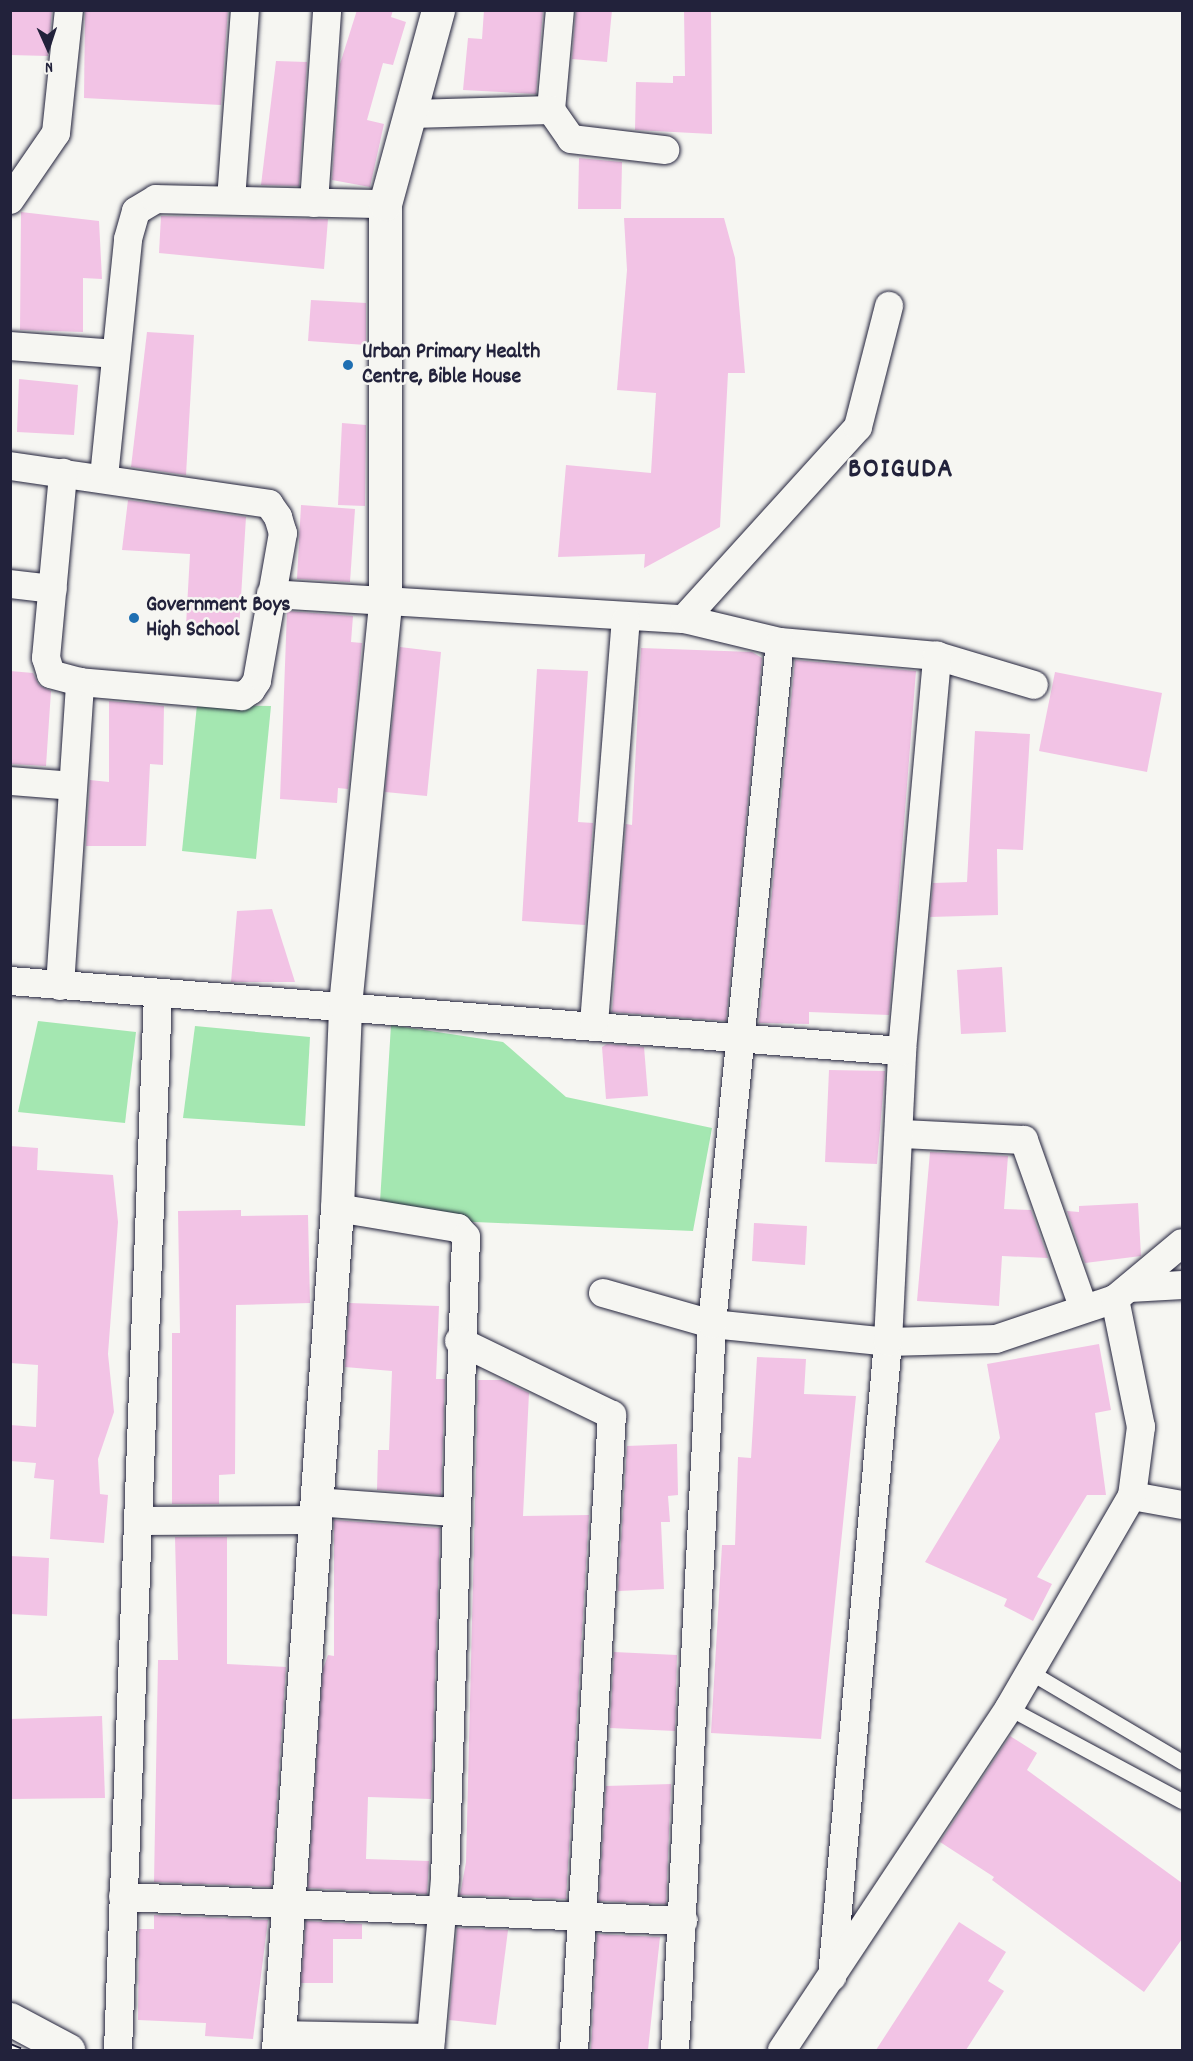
<!DOCTYPE html>
<style>
body{margin:0}
#map{position:relative;width:1193px;height:2061px;overflow:hidden;background:#f6f6f2;font-family:Dekko,sans-serif}
div>[style]{position:absolute}
[style*='--x']{left:calc(var(--x)*1px);top:calc(var(--y)*1px);width:calc(var(--w)*1px);rotate:calc(var(--a)*1deg)}
.green>*{inset:0;background:#a4e7b1}
.building>*{inset:0;background:#f2c3e5}
.roads{filter:drop-shadow(0 0 2px #22223b) drop-shadow(0 0 2px #22223b)}
.lane>*{height:15px;margin:-7.5px;padding:0 7.5px;transform-origin:7.5px;border-radius:7.5px;background:#f6f6f2}
.street>*{height:28px;margin:-14px;padding:0 14px;transform-origin:14px;border-radius:14px;background:#f6f6f2}
.secondary>*{height:33px;margin:-16.5px;padding:0 16.5px;transform-origin:16.5px;border-radius:16.5px;background:#f6f6f2}
.rail>*{height:7px;margin-top:-3.5px;transform-origin:0;background:repeating-linear-gradient(90deg,#f6f6f2 0 14px,#22223b 0 28px);box-sizing:border-box;border-block:2px solid #22223b}
.dots>*{width:16px;height:16px;translate:-50% -50%;box-sizing:border-box;border:3px solid #f6f6f2;border-radius:50%}
span{translate:-50% -50%;white-space:nowrap;text-align:center;line-height:1.15;-webkit-text-stroke:5px #f6f6f2;paint-order:stroke}
.poi-label{font-size:22px;color:#22223b;font-weight:700}
.left{translate:0 -50%;text-align:left}
.district-label{font-size:28px;color:#22223b;font-weight:700;letter-spacing:1.5px}
.frame{position:absolute;inset:0;border:12px solid #22223b;pointer-events:none}
.north{position:absolute;left:18px;top:18px;width:60px;height:60px;-webkit-text-stroke:4px #f6f6f2;paint-order:stroke;rotate:177deg;font-size:16px;font-weight:700;line-height:24px;text-align:center;color:#22223b}
.north::after{content:'';display:block;margin:auto;width:21px;height:27px;background:#22223b;clip-path:polygon(50% 0,100% 100%,50% 72%,0 100%)}
</style>
<div id="map">
<div class="green">
<i style="clip-path:polygon(197px 705px,271px 706px,256px 859px,182px 851px)"></i>
<i style="clip-path:polygon(38px 1021px,136px 1032px,125px 1123px,18px 1112px)"></i>
<i style="clip-path:polygon(391px 1025px,503px 1042px,566px 1097px,712px 1128px,693px 1231px,379px 1218px)"></i>
<i style="clip-path:polygon(195px 1026px,310px 1037px,305px 1126px,183px 1118px)"></i>
</div>
<div class="building">
<i style="clip-path:polygon(10px 10px,52px 10px,48px 56px,10px 55px)"></i>
<i style="clip-path:polygon(85px 10px,228px 10px,221px 105px,84px 98px)"></i>
<i style="clip-path:polygon(357px 10px,393px 10px,391px 17px,406px 22px,393px 65px,383px 63px,367px 120px,384px 124px,370px 187px,332px 180px,340px 64px)"></i>
<i style="clip-path:polygon(484px 10px,543px 10px,536px 94px,463px 90px,468px 38px,482px 39px)"></i>
<i style="clip-path:polygon(576px 10px,612px 10px,607px 62px,572px 59px)"></i>
<i style="clip-path:polygon(684px 10px,711px 10px,712px 134px,635px 130px,636px 82px,673px 83px,673px 76px,685px 76px)"></i>
<i style="clip-path:polygon(276px 61px,307px 62px,299px 186px,261px 185px)"></i>
<i style="clip-path:polygon(579px 158px,622px 162px,621px 209px,578px 209px)"></i>
<i style="clip-path:polygon(21px 212px,99px 221px,102px 279px,83px 278px,83px 332px,20px 330px)"></i>
<i style="clip-path:polygon(161px 216px,328px 219px,324px 269px,159px 253px)"></i>
<i style="clip-path:polygon(624px 218px,724px 218px,735px 258px,745px 373px,728px 373px,720px 527px,644px 568px,645px 554px,558px 557px,566px 465px,651px 473px,656px 393px,617px 390px,627px 270px)"></i>
<i style="clip-path:polygon(311px 300px,366px 303px,366px 345px,308px 341px)"></i>
<i style="clip-path:polygon(147px 332px,194px 335px,186px 475px,131px 467px)"></i>
<i style="clip-path:polygon(19px 379px,78px 385px,74px 435px,17px 432px)"></i>
<i style="clip-path:polygon(342px 423px,366px 425px,365px 506px,338px 505px)"></i>
<i style="clip-path:polygon(128px 500px,246px 517px,239px 629px,186px 625px,190px 554px,122px 550px)"></i>
<i style="clip-path:polygon(301px 505px,355px 509px,350px 582px,297px 579px)"></i>
<i style="clip-path:polygon(287px 611px,353px 616px,351px 642px,362px 643px,348px 789px,338px 788px,337px 803px,280px 799px)"></i>
<i style="clip-path:polygon(400px 647px,441px 652px,427px 796px,385px 792px)"></i>
<i style="clip-path:polygon(641px 648px,752px 652px,762px 658px,726px 1021px,612px 1012px,626px 824px,632px 825px)"></i>
<i style="clip-path:polygon(795px 660px,916px 671px,889px 1015px,809px 1012px,809px 1024px,759px 1023px)"></i>
<i style="clip-path:polygon(537px 669px,588px 671px,578px 822px,593px 823px,585px 925px,522px 921px)"></i>
<i style="clip-path:polygon(10px 671px,33px 673px,39px 685px,51px 691px,46px 766px,10px 764px)"></i>
<i style="clip-path:polygon(1055px 672px,1162px 693px,1147px 772px,1039px 751px)"></i>
<i style="clip-path:polygon(109px 701px,164px 706px,163px 765px,150px 764px,146px 846px,86px 846px,90px 780px,109px 782px)"></i>
<i style="clip-path:polygon(975px 731px,1030px 734px,1023px 850px,997px 849px,998px 915px,930px 917px,933px 883px,967px 882px)"></i>
<i style="clip-path:polygon(272px 909px,295px 982px,231px 982px,237px 911px)"></i>
<i style="clip-path:polygon(1002px 967px,1006px 1032px,961px 1034px,957px 970px)"></i>
<i style="clip-path:polygon(607px 1044px,644px 1047px,648px 1096px,606px 1099px,602px 1047px)"></i>
<i style="clip-path:polygon(829px 1070px,885px 1071px,877px 1164px,825px 1162px)"></i>
<i style="clip-path:polygon(10px 1146px,38px 1148px,37px 1170px,113px 1175px,118px 1222px,108px 1354px,114px 1412px,98px 1459px,100px 1494px,108px 1495px,104px 1543px,50px 1539px,54px 1480px,34px 1478px,36px 1463px,10px 1461px,10px 1425px,36px 1427px,38px 1365px,10px 1363px)"></i>
<i style="clip-path:polygon(930px 1152px,1008px 1156px,1004px 1209px,1031px 1210px,1048px 1258px,1002px 1256px,999px 1306px,917px 1301px)"></i>
<i style="clip-path:polygon(1138px 1203px,1141px 1256px,1085px 1263px,1067px 1211px,1079px 1212px,1079px 1206px)"></i>
<i style="clip-path:polygon(241px 1210px,241px 1216px,308px 1215px,310px 1303px,236px 1305px,235px 1474px,219px 1475px,219px 1504px,172px 1504px,172px 1333px,180px 1333px,178px 1211px)"></i>
<i style="clip-path:polygon(754px 1223px,807px 1226px,805px 1265px,752px 1261px)"></i>
<i style="clip-path:polygon(349px 1303px,439px 1306px,436px 1379px,445px 1379px,441px 1495px,377px 1490px,378px 1450px,389px 1450px,392px 1371px,345px 1367px)"></i>
<i style="clip-path:polygon(1099px 1344px,1111px 1410px,1095px 1413px,1106px 1495px,1087px 1495px,1037px 1577px,1052px 1584px,1033px 1621px,1004px 1606px,1007px 1599px,925px 1562px,1000px 1438px,987px 1364px)"></i>
<i style="clip-path:polygon(757px 1357px,806px 1359px,804px 1394px,856px 1396px,821px 1739px,711px 1733px,722px 1545px,735px 1545px,738px 1457px,751px 1458px)"></i>
<i style="clip-path:polygon(478px 1380px,502px 1380px,529px 1393px,523px 1516px,589px 1515px,566px 1899px,460px 1895px,466px 1862px)"></i>
<i style="clip-path:polygon(677px 1444px,678px 1495px,668px 1496px,670px 1522px,661px 1522px,664px 1589px,618px 1591px,627px 1446px)"></i>
<i style="clip-path:polygon(334px 1520px,440px 1528px,431px 1799px,368px 1797px,366px 1859px,429px 1861px,427px 1894px,308px 1888px,323px 1669px,328px 1655px,334px 1656px)"></i>
<i style="clip-path:polygon(175px 1537px,227px 1537px,227px 1664px,286px 1667px,271px 1887px,154px 1882px,158px 1660px,178px 1660px)"></i>
<i style="clip-path:polygon(10px 1556px,49px 1558px,47px 1616px,10px 1614px)"></i>
<i style="clip-path:polygon(614px 1652px,677px 1655px,675px 1731px,610px 1728px)"></i>
<i style="clip-path:polygon(102px 1716px,105px 1798px,10px 1799px,10px 1719px)"></i>
<i style="clip-path:polygon(1010px 1736px,1037px 1753px,1027px 1770px,1182px 1883px,1182px 1939px,1144px 1992px,992px 1880px,994px 1877px,940px 1842px)"></i>
<i style="clip-path:polygon(671px 1784px,666px 1904px,599px 1901px,606px 1786px)"></i>
<i style="clip-path:polygon(154px 1915px,268px 1920px,253px 2039px,205px 2036px,206px 2023px,138px 2020px,139px 1929px,154px 1929px)"></i>
<i style="clip-path:polygon(306px 1921px,362px 1924px,362px 1939px,333px 1939px,333px 1983px,301px 1983px)"></i>
<i style="clip-path:polygon(959px 1922px,1006px 1952px,988px 1981px,1004px 1991px,966px 2050px,876px 2050px)"></i>
<i style="clip-path:polygon(457px 1928px,508px 1930px,496px 2025px,449px 2020px)"></i>
<i style="clip-path:polygon(597px 1934px,660px 1937px,648px 2050px,591px 2050px)"></i>
</div>
<div class="roads">
<div class="lane">
<i style="--x:1030;--y:1672;--w:177;--a:30.6"></i>
<i style="--x:1009;--y:1708;--w:196;--a:28.3"></i>
</div>
<div class="street">
<i style="--x:551;--y:110;--w:100;--a:-84.9"></i>
<i style="--x:412;--y:114;--w:139;--a:-1.6"></i>
<i style="--x:551;--y:110;--w:35;--a:55"></i>
<i style="--x:571;--y:139;--w:95;--a:6.7"></i>
<i style="--x:10;--y:200;--w:81;--a:-55.5"></i>
<i style="--x:56;--y:133;--w:124;--a:-84"></i>
<i style="--x:231;--y:200;--w:191;--a:-85.8"></i>
<i style="--x:314;--y:203;--w:193;--a:-86.1"></i>
<i style="--x:10;--y:346;--w:106;--a:4.3"></i>
<i style="--x:10;--y:466;--w:262;--a:8.3"></i>
<i style="--x:269;--y:504;--w:16;--a:55"></i>
<i style="--x:278;--y:517;--w:17;--a:73"></i>
<i style="--x:283;--y:533;--w:150;--a:100"></i>
<i style="--x:257;--y:681;--w:11;--a:124"></i>
<i style="--x:251;--y:690;--w:11;--a:146"></i>
<i style="--x:242;--y:696;--w:163;--a:-175.1"></i>
<i style="--x:104;--y:477;--w:239;--a:-84.2"></i>
<i style="--x:128;--y:239;--w:29;--a:-74"></i>
<i style="--x:136;--y:211;--w:23;--a:-31"></i>
<i style="--x:156;--y:199;--w:229;--a:1.3"></i>
<i style="--x:10;--y:584;--w:43;--a:6.6"></i>
<i style="--x:271;--y:594;--w:414;--a:3.5"></i>
<i style="--x:684;--y:619;--w:99;--a:13.5"></i>
<i style="--x:780;--y:642;--w:158;--a:5.1"></i>
<i style="--x:937;--y:656;--w:101;--a:16.6"></i>
<i style="--x:684;--y:619;--w:259;--a:-47.8"></i>
<i style="--x:858;--y:427;--w:125;--a:-75.6"></i>
<i style="--x:10;--y:781;--w:63;--a:4.5"></i>
<i style="--x:10;--y:981;--w:895;--a:4.49"></i>
<i style="--x:60;--y:986;--w:305;--a:-86.2"></i>
<i style="--x:80;--y:682;--w:30;--a:-165"></i>
<i style="--x:51;--y:674;--w:17;--a:-107"></i>
<i style="--x:46;--y:658;--w:186;--a:-84.7"></i>
<i style="--x:594;--y:1024;--w:405;--a:-85.5"></i>
<i style="--x:902;--y:1134;--w:122;--a:2.8"></i>
<i style="--x:1024;--y:1140;--w:179;--a:70.5"></i>
<i style="--x:337;--y:1208;--w:123;--a:9.4"></i>
<i style="--x:458;--y:1228;--w:12;--a:48"></i>
<i style="--x:466;--y:1237;--w:642;--a:91.87"></i>
<i style="--x:445;--y:1879;--w:172;--a:95"></i>
<i style="--x:1130;--y:1288;--w:52;--a:-3.3"></i>
<i style="--x:603;--y:1293;--w:113;--a:15.9"></i>
<i style="--x:712;--y:1324;--w:177;--a:5.8"></i>
<i style="--x:888;--y:1342;--w:108;--a:-1.6"></i>
<i style="--x:996;--y:1339;--w:126;--a:-18.6"></i>
<i style="--x:459;--y:1341;--w:170;--a:25.8"></i>
<i style="--x:612;--y:1415;--w:636;--a:93.42"></i>
<i style="--x:1132;--y:1496;--w:51;--a:10.2"></i>
<i style="--x:315;--y:1502;--w:139;--a:4.1"></i>
<i style="--x:138;--y:1521;--w:177;--a:-0.3"></i>
<i style="--x:123;--y:1897;--w:561;--a:2.45"></i>
<i style="--x:832;--y:1977;--w:637;--a:-84.96"></i>
<i style="--x:888;--y:1342;--w:291;--a:-87.2"></i>
<i style="--x:902;--y:1051;--w:397;--a:-84.9"></i>
<i style="--x:279;--y:2035;--w:152;--a:1.1"></i>
<i style="--x:118;--y:2050;--w:1058;--a:-87.83"></i>
<i style="--x:675;--y:2050;--w:727;--a:-87.08"></i>
<i style="--x:712;--y:1324;--w:685;--a:-84.31"></i>
<i style="--x:782;--y:2050;--w:410;--a:-56.4"></i>
<i style="--x:1009;--y:1708;--w:245;--a:-59.9"></i>
<i style="--x:1132;--y:1496;--w:70;--a:-82.6"></i>
<i style="--x:1141;--y:1427;--w:131;--a:-101.5"></i>
<i style="--x:1115;--y:1299;--w:87;--a:-39.9"></i>
</div>
<div class="secondary">
<i style="--x:10;--y:2019;--w:66;--a:28.1"></i>
<i style="--x:278;--y:2050;--w:844;--a:-85.99"></i>
<i style="--x:337;--y:1208;--w:203;--a:-87.7"></i>
<i style="--x:345;--y:1005;--w:402;--a:-84.3"></i>
<i style="--x:385;--y:605;--w:401;--a:-90"></i>
<i style="--x:385;--y:204;--w:201;--a:-74.7"></i>
</div>
</div>
<div class="rail">
<i style="--x:10;--y:2046;--w:11;--a:22"></i>
</div>
<div class="dots">
<i style="left:348px;top:365px;background:#1f6fb2"></i>
<i style="left:134px;top:618px;background:#1f6fb2"></i>
</div>
<div class="poi-label">
<span class="left" style="left:362px;top:365px">Urban Primary Health<br>Centre, Bible House</span>
<span class="left" style="left:146px;top:618px">Government Boys<br>High School</span>
</div>
<div class="district-label">
<span style="left:901px;top:471px">BOIGUDA</span>
</div>
<div class="frame"></div>
<div class="north">N</div>
</div>
